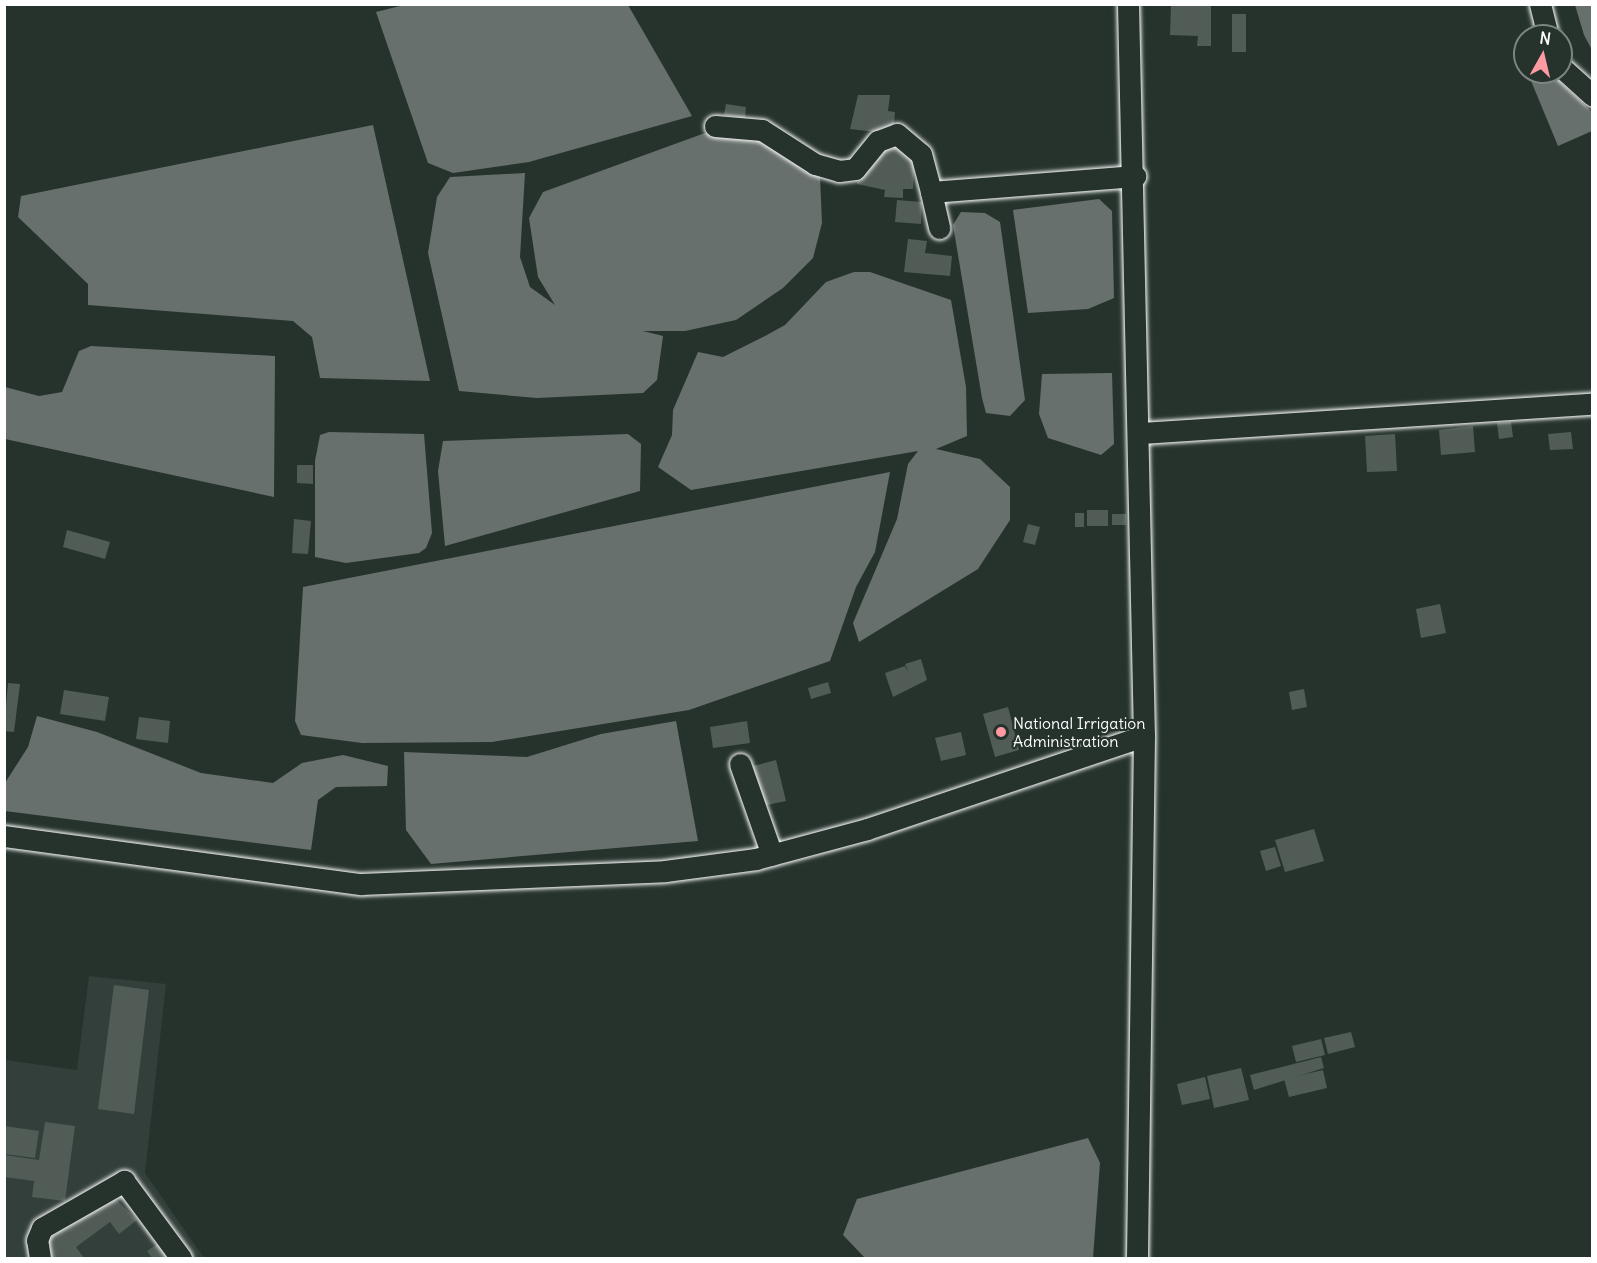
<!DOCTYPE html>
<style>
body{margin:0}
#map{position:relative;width:1597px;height:1263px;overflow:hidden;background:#26332d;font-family:Delius,sans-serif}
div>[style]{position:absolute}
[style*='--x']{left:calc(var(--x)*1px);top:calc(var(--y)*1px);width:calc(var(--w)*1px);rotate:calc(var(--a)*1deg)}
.built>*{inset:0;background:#333f3a}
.water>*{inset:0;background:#67706c}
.building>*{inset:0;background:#515c57}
.roads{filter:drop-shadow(0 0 2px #fff) drop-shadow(0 0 2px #fff)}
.minor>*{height:21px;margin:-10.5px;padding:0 10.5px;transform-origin:10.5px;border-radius:10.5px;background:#26332d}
.dots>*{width:16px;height:16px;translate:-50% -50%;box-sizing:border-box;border:3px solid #26332d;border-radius:50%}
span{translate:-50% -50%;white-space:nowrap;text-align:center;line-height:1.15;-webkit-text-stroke:4.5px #26332d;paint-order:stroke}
.poi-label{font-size:16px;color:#fff}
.left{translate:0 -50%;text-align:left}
.frame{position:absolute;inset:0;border:6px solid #fff;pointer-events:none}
.north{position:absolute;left:1513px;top:24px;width:60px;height:60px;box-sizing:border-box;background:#26332d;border:2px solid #7d8581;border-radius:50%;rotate:8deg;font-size:16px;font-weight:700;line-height:24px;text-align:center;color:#fff}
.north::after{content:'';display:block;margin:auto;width:21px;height:27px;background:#ff9aa2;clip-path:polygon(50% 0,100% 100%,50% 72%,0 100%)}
</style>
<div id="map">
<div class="built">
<i style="clip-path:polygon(89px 976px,166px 984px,145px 1173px,204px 1258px,5px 1258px,5px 1060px,77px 1070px)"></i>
</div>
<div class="water">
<i style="clip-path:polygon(404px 5px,628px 5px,692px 116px,529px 162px,453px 173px,428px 163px,376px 12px)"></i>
<i style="clip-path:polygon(1575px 5px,1592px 5px,1592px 50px,1584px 35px)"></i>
<i style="clip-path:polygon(1550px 72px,1592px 112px,1592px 131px,1558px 146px,1529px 76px)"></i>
<i style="clip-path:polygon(373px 125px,430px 381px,320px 378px,312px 337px,293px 321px,88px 305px,88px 284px,18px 217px,21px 196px)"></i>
<i style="clip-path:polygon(744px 131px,820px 176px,822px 223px,813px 258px,783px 288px,736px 320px,685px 331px,643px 331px,663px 336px,657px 380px,643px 393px,537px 398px,459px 391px,428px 253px,437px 197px,450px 177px,525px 173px,520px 257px,530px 287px,555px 305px,538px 277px,529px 218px,543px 192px,705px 133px)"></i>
<i style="clip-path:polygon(1099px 199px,1112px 211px,1114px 298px,1088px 309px,1028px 313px,1013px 210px)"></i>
<i style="clip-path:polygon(961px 212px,985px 213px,1000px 222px,1025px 400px,1010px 416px,986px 413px,982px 398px,953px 225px)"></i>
<i style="clip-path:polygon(854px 272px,870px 272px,951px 300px,966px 387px,967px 436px,936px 449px,980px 459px,1010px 487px,1010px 520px,978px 569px,859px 642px,853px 623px,897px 519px,908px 464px,918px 451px,691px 490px,658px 467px,672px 435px,673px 410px,698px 352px,723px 357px,765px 336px,785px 325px,826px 282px)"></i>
<i style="clip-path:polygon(91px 346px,275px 356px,274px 497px,5px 439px,5px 387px,39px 396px,62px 392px,79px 351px)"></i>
<i style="clip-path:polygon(1112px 373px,1114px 444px,1101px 455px,1048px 438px,1039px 414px,1042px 374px)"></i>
<i style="clip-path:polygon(329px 432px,424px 434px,432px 533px,426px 548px,419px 553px,346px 563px,315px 557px,315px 461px,320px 435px)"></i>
<i style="clip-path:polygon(628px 434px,641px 444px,640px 491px,445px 546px,438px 471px,443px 441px)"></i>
<i style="clip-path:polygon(890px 472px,875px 552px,856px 587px,830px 661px,689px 710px,492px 742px,362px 743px,301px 735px,295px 721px,303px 587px)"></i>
<i style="clip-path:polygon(37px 716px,97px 732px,201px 773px,273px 783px,302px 763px,343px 755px,388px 766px,387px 786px,336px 787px,318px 800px,311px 850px,5px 811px,5px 783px,28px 747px)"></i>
<i style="clip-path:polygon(676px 721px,698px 841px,431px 864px,406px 830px,404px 752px,527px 757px,601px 734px)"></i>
<i style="clip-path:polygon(1088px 1138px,1100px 1163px,1093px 1258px,865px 1258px,843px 1235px,857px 1199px)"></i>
</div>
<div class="building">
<i style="clip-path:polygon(1171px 4px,1211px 4px,1211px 46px,1197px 46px,1198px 36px,1170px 35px)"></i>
<i style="clip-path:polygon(1232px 14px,1246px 14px,1246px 52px,1232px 52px)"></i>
<i style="clip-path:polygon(858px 95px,890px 95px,888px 111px,895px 112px,893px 134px,850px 129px)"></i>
<i style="clip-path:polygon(726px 104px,746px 107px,745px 118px,724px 115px)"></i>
<i style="clip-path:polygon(879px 144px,915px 146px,913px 189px,903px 189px,903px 198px,884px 197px,885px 190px,857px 184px,858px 167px)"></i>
<i style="clip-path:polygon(897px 200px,922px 202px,921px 224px,895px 222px)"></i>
<i style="clip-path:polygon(908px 239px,927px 241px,925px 253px,952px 256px,950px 276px,904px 272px)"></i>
<i style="clip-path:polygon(1511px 422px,1513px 437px,1499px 439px,1497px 423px)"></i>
<i style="clip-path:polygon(1473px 426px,1475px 452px,1441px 455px,1439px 430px)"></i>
<i style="clip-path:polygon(1571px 432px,1573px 449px,1550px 450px,1548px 434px)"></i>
<i style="clip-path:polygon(1395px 434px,1397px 471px,1367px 472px,1365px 436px)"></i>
<i style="clip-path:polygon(297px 465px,313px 465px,313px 484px,297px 483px)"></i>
<i style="clip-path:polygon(1087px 510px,1108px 510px,1108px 526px,1087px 526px)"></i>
<i style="clip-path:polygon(1075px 513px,1084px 513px,1084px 527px,1075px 527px)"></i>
<i style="clip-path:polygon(1112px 514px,1126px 514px,1126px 525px,1112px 525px)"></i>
<i style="clip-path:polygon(294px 519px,311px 521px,308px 554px,292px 553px)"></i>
<i style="clip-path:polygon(1028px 524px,1040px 527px,1035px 545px,1023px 542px)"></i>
<i style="clip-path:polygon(67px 530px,110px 542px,105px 559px,63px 547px)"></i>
<i style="clip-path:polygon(1440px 604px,1446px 633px,1421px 638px,1416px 609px)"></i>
<i style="clip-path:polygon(921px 659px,927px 680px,893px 697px,885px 673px,905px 666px,909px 674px,905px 664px)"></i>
<i style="clip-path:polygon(828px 682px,831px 693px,811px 699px,808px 688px)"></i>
<i style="clip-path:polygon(8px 683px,20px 684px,14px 732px,4px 731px)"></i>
<i style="clip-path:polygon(1304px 689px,1307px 707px,1292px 710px,1289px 692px)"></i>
<i style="clip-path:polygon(64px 690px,109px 697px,105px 721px,60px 714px)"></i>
<i style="clip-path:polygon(1008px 707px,1019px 750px,995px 757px,983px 714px)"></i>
<i style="clip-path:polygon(139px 717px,170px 721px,168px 743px,136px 739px)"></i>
<i style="clip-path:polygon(747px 721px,750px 743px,713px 748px,710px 727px)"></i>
<i style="clip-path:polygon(961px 732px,966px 755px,941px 761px,935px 738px)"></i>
<i style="clip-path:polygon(776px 760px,786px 801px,762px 806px,753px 766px)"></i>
<i style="clip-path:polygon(1314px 829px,1324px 861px,1285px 872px,1275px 840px)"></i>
<i style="clip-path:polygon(1275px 847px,1281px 866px,1266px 871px,1260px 851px)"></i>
<i style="clip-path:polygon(114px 985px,149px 990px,134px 1114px,98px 1109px)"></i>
<i style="clip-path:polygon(1351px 1032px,1355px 1047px,1328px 1054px,1324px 1038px)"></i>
<i style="clip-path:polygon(1321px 1039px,1325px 1055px,1296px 1062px,1292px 1046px)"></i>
<i style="clip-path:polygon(1321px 1057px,1324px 1068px,1254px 1090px,1250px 1075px)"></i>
<i style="clip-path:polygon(1241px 1068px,1249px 1100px,1214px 1108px,1207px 1076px)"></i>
<i style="clip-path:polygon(1323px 1070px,1327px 1088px,1289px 1097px,1284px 1079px)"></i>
<i style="clip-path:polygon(1205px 1077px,1210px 1099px,1182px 1105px,1177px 1084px)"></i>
<i style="clip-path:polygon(45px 1122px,75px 1126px,65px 1201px,32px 1197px,34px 1181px,4px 1177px,4px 1155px,39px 1160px)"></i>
<i style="clip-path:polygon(4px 1126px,39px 1131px,35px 1158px,4px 1154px)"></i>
<i style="clip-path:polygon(108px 1192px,137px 1220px,119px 1234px,110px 1222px,76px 1247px,84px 1258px,48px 1258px,39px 1241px)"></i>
<i style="clip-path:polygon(159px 1243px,170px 1258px,152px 1258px,147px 1251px)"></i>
</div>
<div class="roads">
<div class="minor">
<i style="--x:1128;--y:4;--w:732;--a:88.75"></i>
<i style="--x:1144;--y:736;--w:522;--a:90.77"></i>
<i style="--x:1540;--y:4;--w:33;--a:76"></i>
<i style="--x:1561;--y:67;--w:42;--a:42.1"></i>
<i style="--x:715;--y:126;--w:47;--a:4.9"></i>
<i style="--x:762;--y:130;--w:63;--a:32.7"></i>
<i style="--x:815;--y:164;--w:25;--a:16"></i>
<i style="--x:839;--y:171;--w:16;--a:-7"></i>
<i style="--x:855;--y:169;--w:36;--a:-51"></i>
<i style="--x:878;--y:141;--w:20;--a:-20"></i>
<i style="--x:897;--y:134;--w:31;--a:40"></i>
<i style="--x:921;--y:154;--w:39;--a:75"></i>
<i style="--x:931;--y:192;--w:205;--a:-4.5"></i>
<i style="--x:931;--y:192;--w:37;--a:77"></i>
<i style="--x:1140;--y:433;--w:453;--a:-3.7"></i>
<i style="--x:740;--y:764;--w:96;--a:70.6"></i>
<i style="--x:4;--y:836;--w:360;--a:7.7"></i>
<i style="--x:361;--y:884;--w:304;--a:-2.4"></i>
<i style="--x:665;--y:871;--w:92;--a:-7.5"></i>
<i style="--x:756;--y:859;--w:115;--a:-15.1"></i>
<i style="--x:867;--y:829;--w:292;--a:-18.6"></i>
<i style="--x:40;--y:1258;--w:18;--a:-99"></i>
<i style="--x:37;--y:1240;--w:13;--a:-67"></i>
<i style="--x:42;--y:1228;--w:95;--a:-29.8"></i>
<i style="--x:124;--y:1181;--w:96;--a:53.5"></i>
</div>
</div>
<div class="dots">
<i style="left:1001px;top:732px;background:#ff9aa2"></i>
</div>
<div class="poi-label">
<span class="left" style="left:1013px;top:732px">National Irrigation<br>Administration</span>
</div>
<div class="frame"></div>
<div class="north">N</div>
</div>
